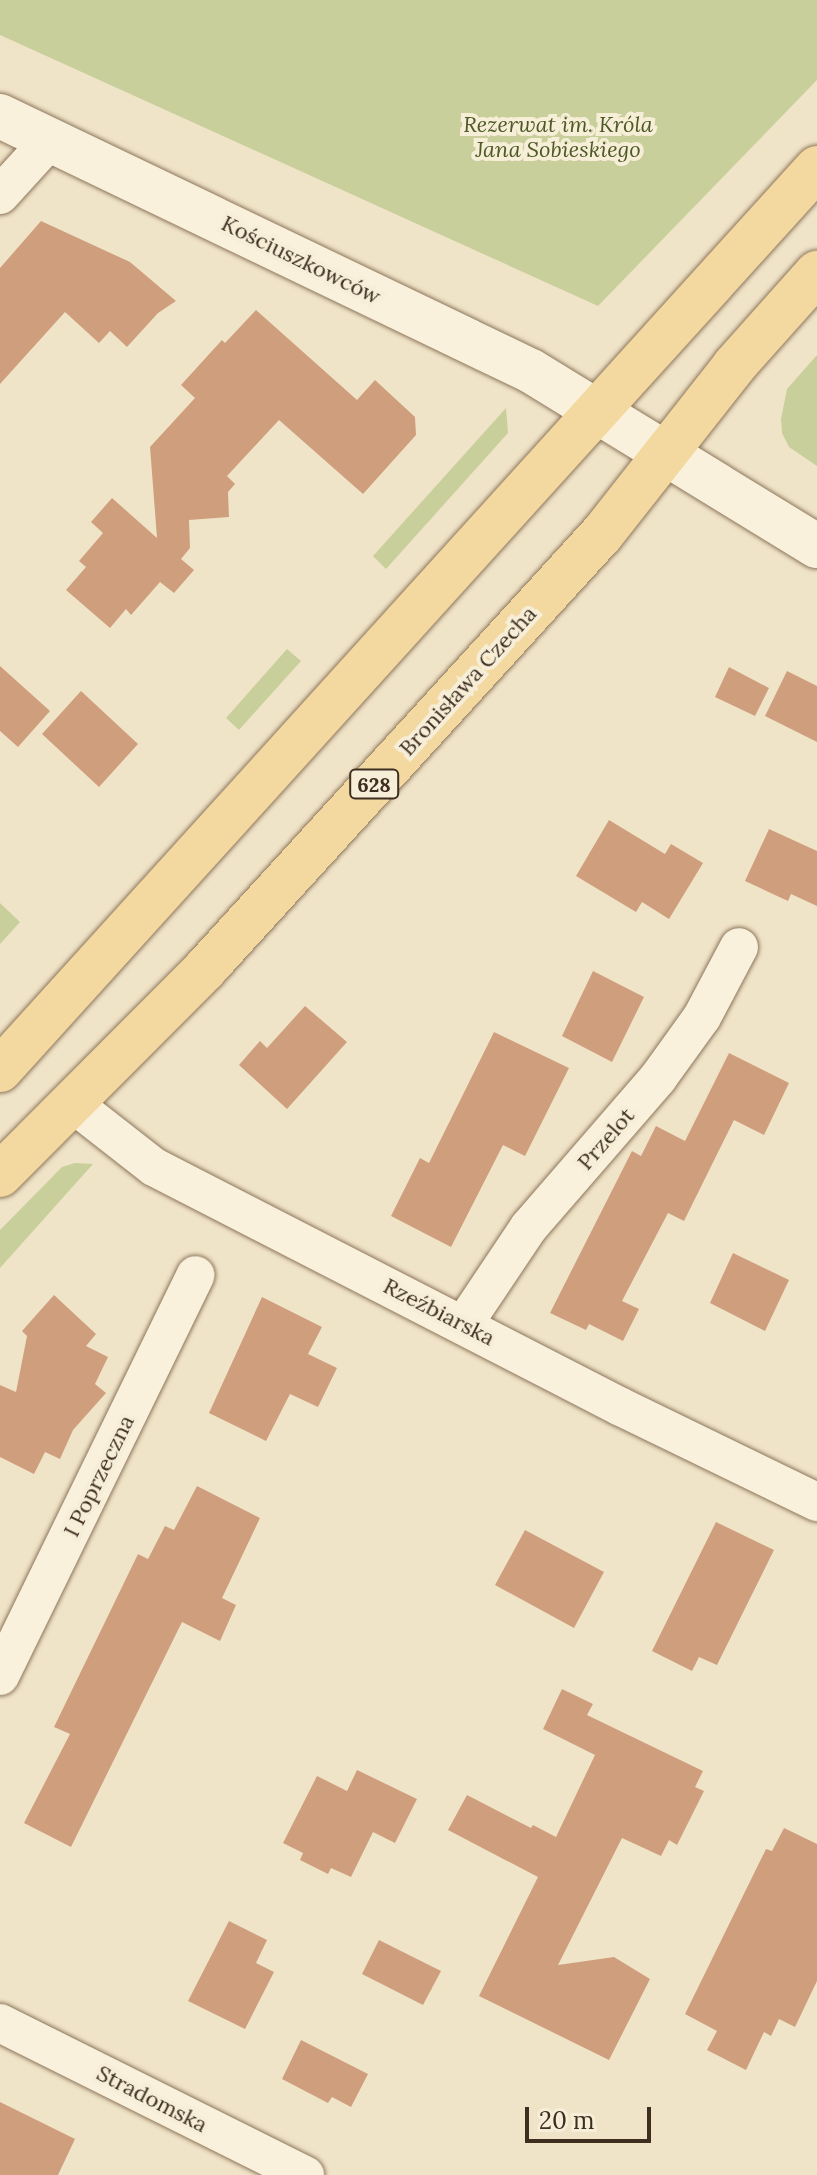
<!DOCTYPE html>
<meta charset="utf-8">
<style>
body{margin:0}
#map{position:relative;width:817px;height:2175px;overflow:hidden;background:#f0e4c8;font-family:Lora,serif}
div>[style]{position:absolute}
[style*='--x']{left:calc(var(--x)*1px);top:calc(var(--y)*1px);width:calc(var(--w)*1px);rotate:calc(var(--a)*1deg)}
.green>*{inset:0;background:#c9cf9b}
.building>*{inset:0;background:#cf9f7d}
.roads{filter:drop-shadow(0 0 2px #8d765c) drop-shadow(0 0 2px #8d765c)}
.minor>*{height:38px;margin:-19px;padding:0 19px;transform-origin:19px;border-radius:19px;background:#faf1dc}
.tertiary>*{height:44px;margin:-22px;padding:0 22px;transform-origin:22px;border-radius:22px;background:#faf1dc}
.primary>*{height:44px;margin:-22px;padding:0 22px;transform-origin:22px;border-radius:22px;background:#f3d9a0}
span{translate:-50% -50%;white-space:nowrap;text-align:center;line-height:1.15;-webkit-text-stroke:8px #f7eed8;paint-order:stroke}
.shield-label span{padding:2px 6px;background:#f7eed8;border:2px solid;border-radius:6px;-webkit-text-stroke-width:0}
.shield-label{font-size:20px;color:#3d2e20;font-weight:700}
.park-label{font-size:22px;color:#4d5a26;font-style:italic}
.street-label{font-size:22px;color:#3d2e20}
.scale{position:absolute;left:525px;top:2107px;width:126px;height:36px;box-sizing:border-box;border:4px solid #3d2e20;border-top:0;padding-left:10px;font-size:24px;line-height:28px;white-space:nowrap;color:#3d2e20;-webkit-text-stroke:6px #f7eed8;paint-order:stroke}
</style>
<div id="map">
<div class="green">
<i style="clip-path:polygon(0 0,817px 0,817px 80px,598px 306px,0 35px)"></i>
<i style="clip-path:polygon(817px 355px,817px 466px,789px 447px,782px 433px,781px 419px,787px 389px)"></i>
<i style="clip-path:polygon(506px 408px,508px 433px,386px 569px,373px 556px)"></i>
<i style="clip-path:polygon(287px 649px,301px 661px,239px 730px,226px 718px)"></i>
<i style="clip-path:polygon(0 903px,20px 922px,0 944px)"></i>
<i style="clip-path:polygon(75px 1163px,93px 1164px,0 1268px,0 1230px,62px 1167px)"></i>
</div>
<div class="building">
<i style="clip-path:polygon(41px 221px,130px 262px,176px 301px,158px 313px,127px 347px,110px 331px,99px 343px,65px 312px,0 384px,0 268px)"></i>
<i style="clip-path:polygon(256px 310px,357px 400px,375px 380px,415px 417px,416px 435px,363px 494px,279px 420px,227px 476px,235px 484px,228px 492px,229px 517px,189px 520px,190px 548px,181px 559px,194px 570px,174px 593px,160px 582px,131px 615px,126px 609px,110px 628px,66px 590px,86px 567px,79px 561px,103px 533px,91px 522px,112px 498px,157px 538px,150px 447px,195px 398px,181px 385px,222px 340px,225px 343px)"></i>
<i style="clip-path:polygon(0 666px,50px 711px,18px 747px,0 731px)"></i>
<i style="clip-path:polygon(729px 667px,769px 688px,755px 716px,715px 697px)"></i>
<i style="clip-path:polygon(787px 671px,817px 686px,817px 742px,765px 716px)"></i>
<i style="clip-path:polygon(81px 691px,138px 744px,99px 787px,42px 734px)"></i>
<i style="clip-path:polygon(609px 820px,665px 854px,671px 844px,703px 863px,669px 919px,642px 902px,636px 912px,576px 876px)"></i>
<i style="clip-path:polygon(769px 829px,817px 851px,817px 906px,791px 894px,788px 901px,745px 881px)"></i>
<i style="clip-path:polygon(593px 971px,644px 997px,612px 1062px,562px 1036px)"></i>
<i style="clip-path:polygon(305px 1006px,347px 1042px,287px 1109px,239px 1065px,260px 1041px,267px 1048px)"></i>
<i style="clip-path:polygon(494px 1032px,569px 1068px,525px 1156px,503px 1145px,451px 1247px,391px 1216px,420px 1158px,429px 1163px)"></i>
<i style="clip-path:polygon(729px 1053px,789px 1083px,764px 1135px,734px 1120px,684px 1221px,668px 1213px,622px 1301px,639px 1309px,623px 1341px,589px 1324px,586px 1330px,550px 1313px,632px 1151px,641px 1156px,656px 1126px,685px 1141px)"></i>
<i style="clip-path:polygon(733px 1253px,789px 1280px,765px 1331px,710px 1303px)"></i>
<i style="clip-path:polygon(54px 1295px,96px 1334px,86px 1346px,108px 1357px,95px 1384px,106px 1393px,73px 1430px,60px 1459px,45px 1452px,34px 1474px,0 1457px,0 1385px,16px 1392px,27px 1336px,22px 1331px)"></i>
<i style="clip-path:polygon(262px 1297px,322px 1327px,308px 1354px,337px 1368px,318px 1407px,290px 1394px,266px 1441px,209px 1413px)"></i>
<i style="clip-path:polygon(197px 1486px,260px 1518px,222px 1598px,236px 1605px,220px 1641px,182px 1622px,71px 1847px,24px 1823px,70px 1734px,54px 1727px,138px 1554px,148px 1559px,165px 1526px,174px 1530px)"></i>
<i style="clip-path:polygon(716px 1522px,774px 1550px,717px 1665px,699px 1657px,692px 1671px,652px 1651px)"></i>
<i style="clip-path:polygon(525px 1530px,604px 1572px,574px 1628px,495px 1585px)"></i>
<i style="clip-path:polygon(562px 1689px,593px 1704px,587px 1715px,703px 1771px,695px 1787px,704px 1791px,677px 1845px,669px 1840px,661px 1856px,622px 1838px,558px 1965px,614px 1957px,650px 1979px,609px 2060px,479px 1996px,538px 1877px,448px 1830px,467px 1795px,531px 1828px,533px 1825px,556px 1837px,595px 1755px,543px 1729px)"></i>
<i style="clip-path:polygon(357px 1770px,417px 1799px,395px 1843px,373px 1832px,351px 1877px,331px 1868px,328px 1874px,300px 1860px,303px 1853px,283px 1843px,317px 1776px,347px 1791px)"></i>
<i style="clip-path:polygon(784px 1828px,817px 1844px,817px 1981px,795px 2027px,779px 2019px,771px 2036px,764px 2032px,746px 2070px,707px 2050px,717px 2031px,685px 2014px,766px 1849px,772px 1851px)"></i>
<i style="clip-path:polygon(229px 1921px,267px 1940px,256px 1963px,274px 1972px,245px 2029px,188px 2001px)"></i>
<i style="clip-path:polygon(379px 1940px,441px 1971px,423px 2005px,362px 1974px)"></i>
<i style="clip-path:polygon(301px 2040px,368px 2074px,351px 2107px,332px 2097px,328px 2103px,282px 2079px)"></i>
<i style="clip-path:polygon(0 2102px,75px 2139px,58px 2175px,0 2175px)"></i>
</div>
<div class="roads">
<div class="minor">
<i style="--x:0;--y:195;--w:74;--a:-47.7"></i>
<i style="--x:72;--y:1103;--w:104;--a:38"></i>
<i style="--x:154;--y:1167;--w:525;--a:27.2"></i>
<i style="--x:621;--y:1407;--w:218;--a:25.9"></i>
<i style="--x:464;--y:1324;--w:117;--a:-56.2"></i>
<i style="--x:529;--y:1227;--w:197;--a:-49.1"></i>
<i style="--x:658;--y:1078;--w:75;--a:-54.2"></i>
<i style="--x:702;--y:1017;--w:79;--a:-62.1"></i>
<i style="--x:0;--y:1676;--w:446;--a:-64"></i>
<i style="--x:0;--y:2023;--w:341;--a:26.5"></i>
</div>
<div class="tertiary">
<i style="--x:0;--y:116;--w:589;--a:25.65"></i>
<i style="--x:531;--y:371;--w:335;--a:31.5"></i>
</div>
<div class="primary">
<i style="--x:0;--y:1070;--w:1217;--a:-47.83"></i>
<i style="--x:0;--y:1175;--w:291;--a:-45.1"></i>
<i style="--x:205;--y:969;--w:589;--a:-47.62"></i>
<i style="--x:602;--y:534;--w:214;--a:-51.8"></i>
<i style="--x:734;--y:366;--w:125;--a:-48.3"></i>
</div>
</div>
<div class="shield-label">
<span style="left:374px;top:784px">628</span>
</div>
<div class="park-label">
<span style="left:558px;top:137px">Rezerwat im. Króla<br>Jana Sobieskiego</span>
</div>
<div class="street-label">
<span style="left:301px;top:260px;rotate:26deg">Kościuszkowców</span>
<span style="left:468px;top:681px;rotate:-48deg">Bronisława Czecha</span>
<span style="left:606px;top:1139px;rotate:-49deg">Przelot</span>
<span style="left:439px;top:1312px;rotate:27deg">Rzeźbiarska</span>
<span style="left:99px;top:1476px;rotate:-64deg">I Poprzeczna</span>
<span style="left:152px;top:2099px;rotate:27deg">Stradomska</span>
</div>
<div class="scale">20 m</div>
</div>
